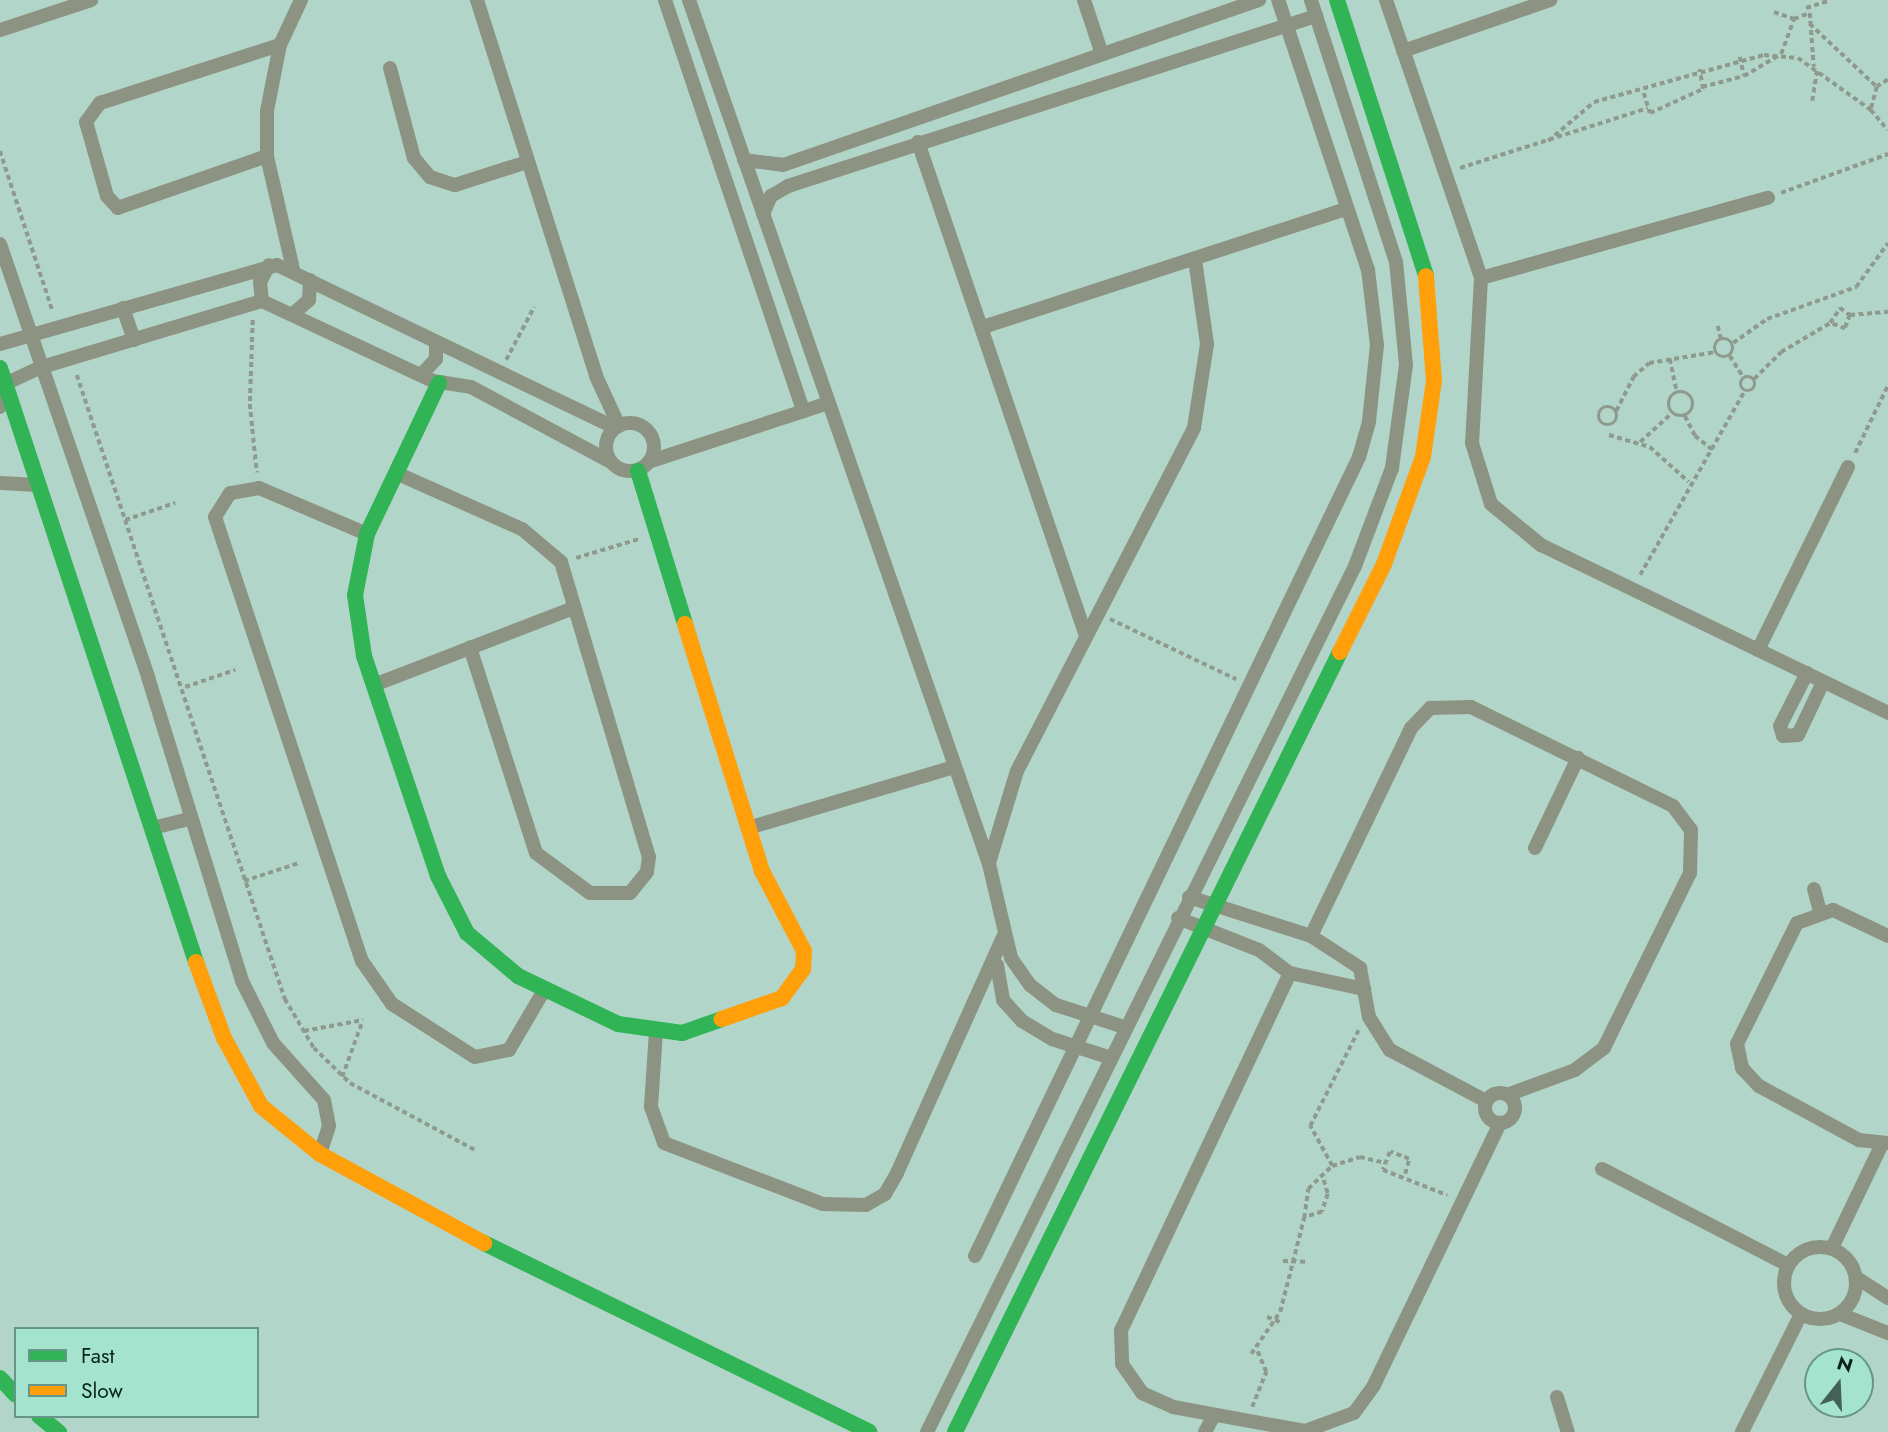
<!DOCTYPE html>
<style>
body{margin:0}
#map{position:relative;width:1888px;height:1432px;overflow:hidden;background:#b2d5c9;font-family:Jost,sans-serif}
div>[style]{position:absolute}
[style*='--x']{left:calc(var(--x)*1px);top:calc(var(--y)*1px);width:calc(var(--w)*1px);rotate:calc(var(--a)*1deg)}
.path>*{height:3.5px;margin-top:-1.75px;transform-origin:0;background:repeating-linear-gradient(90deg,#8e9a8e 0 5px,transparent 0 8.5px)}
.path>.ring{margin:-1.75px;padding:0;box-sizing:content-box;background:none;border:3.5px solid #8e9a8e;border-radius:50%}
.street>*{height:14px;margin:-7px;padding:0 7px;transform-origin:7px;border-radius:7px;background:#8d9382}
.street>.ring{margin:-7px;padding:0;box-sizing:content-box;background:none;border:14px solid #8d9382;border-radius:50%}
.fast>*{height:16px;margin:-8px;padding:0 8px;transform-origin:8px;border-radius:8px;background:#30b455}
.slow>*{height:16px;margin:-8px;padding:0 8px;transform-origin:8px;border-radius:8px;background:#ff9f0a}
span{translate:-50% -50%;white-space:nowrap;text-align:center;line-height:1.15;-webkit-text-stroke:7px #a4e3ce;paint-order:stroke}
.legend{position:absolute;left:14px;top:1327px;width:245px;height:91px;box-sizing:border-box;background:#a4e3ce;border:2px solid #669687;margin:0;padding:9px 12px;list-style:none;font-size:21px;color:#09231c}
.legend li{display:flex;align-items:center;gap:14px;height:35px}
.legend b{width:35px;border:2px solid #669687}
.north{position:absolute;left:1804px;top:1348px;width:70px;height:70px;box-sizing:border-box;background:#a4e3ce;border:2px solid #669687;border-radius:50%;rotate:18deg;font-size:19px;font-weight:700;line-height:28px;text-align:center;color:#09231c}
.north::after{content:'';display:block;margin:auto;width:24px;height:32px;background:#446159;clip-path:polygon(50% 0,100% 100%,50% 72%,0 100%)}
</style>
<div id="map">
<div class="path">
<i style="--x:1806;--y:8;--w:25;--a:-18"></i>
<i style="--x:1774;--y:12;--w:21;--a:19"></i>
<i style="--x:1810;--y:24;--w:92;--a:43.2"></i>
<i style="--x:1740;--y:57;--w:19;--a:78"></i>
<i style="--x:1888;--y:80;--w:13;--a:148"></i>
<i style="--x:1877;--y:87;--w:24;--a:105"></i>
<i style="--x:1871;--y:110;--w:26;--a:50"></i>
<i style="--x:1702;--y:87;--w:43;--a:-14.7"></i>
<i style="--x:1744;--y:76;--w:43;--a:-30.7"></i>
<i style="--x:1781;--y:54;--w:37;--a:-70"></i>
<i style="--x:1794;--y:19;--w:17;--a:-21"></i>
<i style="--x:1810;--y:13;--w:54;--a:85.8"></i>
<i style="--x:1644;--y:93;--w:21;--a:73"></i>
<i style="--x:1650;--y:113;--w:58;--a:-24.4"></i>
<i style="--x:1703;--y:89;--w:20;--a:-101"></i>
<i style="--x:1812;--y:101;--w:32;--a:-81"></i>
<i style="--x:1548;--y:141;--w:60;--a:-40.3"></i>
<i style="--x:1594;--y:102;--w:176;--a:-15.5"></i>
<i style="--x:1764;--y:55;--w:34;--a:5"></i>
<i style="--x:1798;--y:58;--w:90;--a:35.5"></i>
<i style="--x:0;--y:151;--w:169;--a:71.8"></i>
<i style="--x:1460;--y:168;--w:197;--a:-17.7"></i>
<i style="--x:1781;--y:193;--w:114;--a:-20"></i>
<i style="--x:1850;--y:315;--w:15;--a:110"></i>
<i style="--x:1845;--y:329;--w:16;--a:-158"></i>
<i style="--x:1830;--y:323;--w:18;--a:-56"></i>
<i style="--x:1840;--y:308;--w:12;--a:35"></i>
<i style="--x:1850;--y:315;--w:38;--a:-5"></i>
<i style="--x:253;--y:320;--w:84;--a:92"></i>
<i style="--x:250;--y:404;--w:69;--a:84.2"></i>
<i style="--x:1718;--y:326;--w:13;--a:77"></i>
<i class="ring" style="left:1715px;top:339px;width:14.5px;height:14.5px"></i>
<i style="--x:1733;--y:343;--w:42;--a:-35.2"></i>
<i style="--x:1767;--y:319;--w:95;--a:-19.8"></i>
<i style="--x:1856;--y:287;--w:54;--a:-54"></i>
<i style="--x:1730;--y:356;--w:26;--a:58"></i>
<i style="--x:1670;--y:359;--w:34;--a:78"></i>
<i style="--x:506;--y:360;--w:60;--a:-62.2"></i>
<i style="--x:77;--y:375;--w:658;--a:71.57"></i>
<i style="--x:285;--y:999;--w:57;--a:59.4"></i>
<i style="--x:314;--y:1048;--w:50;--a:44.2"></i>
<i style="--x:350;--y:1083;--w:144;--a:28.2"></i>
<i class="ring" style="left:1741px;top:377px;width:10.5px;height:10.5px"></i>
<i style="--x:1754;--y:379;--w:38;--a:-45"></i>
<i style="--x:1781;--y:352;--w:57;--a:-30.6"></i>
<i class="ring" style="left:1669px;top:392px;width:20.5px;height:20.5px"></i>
<i class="ring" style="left:1599px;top:407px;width:14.5px;height:14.5px"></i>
<i style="--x:1616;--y:411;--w:38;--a:-63"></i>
<i style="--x:1633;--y:377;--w:21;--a:-41"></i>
<i style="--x:1649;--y:363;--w:68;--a:-9.3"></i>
<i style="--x:1685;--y:416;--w:22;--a:63"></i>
<i style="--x:1695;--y:436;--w:24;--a:38"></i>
<i style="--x:1609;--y:435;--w:43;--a:16.3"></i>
<i style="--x:1650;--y:447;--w:52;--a:41.9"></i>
<i style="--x:1640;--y:442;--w:43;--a:-42.2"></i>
<i style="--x:1855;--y:453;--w:76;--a:-64.1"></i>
<i style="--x:125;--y:520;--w:53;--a:-18.8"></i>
<i style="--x:576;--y:558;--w:66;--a:-16.8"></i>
<i style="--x:1640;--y:575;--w:213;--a:-60.4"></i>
<i style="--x:1110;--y:619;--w:140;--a:25.5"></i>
<i style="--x:185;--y:687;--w:53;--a:-18.8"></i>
<i style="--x:244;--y:881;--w:58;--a:-18.1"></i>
<i style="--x:304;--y:1031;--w:60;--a:-10.6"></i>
<i style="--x:342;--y:1077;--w:59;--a:-70"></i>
<i style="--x:1332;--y:1166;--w:46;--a:-118.8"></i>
<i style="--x:1310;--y:1126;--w:109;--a:-63.2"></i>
<i style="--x:1405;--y:1174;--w:16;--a:-75"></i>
<i style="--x:1409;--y:1159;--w:20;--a:-160"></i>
<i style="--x:1390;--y:1152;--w:19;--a:111"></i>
<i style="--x:1383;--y:1170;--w:69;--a:21.3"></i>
<i style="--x:1324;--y:1180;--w:15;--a:74"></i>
<i style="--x:1328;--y:1194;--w:19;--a:108"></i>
<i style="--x:1322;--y:1212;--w:19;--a:162"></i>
<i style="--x:1304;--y:1218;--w:29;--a:-82"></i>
<i style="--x:1308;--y:1189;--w:33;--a:-44"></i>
<i style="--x:1332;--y:1166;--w:29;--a:-18"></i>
<i style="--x:1360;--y:1157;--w:26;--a:13"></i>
<i style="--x:1283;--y:1261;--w:24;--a:2"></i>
<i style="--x:1267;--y:1317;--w:17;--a:21"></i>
<i style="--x:1251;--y:1354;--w:51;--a:-55.4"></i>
<i style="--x:1280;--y:1312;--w:97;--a:-75.7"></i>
<i style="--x:1252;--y:1407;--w:38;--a:-68"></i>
<i style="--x:1266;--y:1372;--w:25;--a:-113"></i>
</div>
<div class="street">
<i style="--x:477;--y:0;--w:394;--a:72.4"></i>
<i style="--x:596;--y:376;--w:55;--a:65.3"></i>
<i style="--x:665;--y:0;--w:434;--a:71.4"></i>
<i style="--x:689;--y:0;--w:915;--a:70.85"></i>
<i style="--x:989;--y:864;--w:97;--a:76.8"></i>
<i style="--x:1011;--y:958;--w:33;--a:55"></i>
<i style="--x:1030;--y:985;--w:33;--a:38"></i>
<i style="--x:1056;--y:1005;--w:71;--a:17.9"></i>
<i style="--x:1084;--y:0;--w:57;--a:71.6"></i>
<i style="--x:1386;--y:0;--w:294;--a:71.1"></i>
<i style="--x:1481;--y:278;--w:165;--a:93.1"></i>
<i style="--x:1472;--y:443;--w:64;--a:72.7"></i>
<i style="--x:1491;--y:504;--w:65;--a:39.4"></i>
<i style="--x:1541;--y:545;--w:386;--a:25.8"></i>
<i style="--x:0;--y:30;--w:96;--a:-18.2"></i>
<i style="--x:1403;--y:51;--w:156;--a:-19.1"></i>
<i style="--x:390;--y:68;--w:93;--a:75.1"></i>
<i style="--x:414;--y:158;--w:25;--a:50"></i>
<i style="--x:430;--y:177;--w:26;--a:18"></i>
<i style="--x:455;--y:185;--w:76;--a:-17.7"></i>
<i style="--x:918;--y:142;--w:519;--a:71.22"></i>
<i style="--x:267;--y:156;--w:158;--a:160.8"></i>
<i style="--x:118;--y:208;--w:16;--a:-133"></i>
<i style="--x:107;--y:196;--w:77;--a:-105.8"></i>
<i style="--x:86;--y:122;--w:24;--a:-54"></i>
<i style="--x:100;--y:103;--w:189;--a:-17.9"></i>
<i style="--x:744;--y:160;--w:39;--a:7"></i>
<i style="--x:783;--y:165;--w:504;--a:-19.12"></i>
<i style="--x:763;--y:214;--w:20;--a:-66"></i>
<i style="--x:771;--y:196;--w:20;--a:-30"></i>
<i style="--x:788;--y:186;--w:555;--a:-17.85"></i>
<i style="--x:0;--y:244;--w:458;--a:71.1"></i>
<i style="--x:148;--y:677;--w:318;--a:72.8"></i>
<i style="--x:242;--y:981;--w:69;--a:63.4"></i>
<i style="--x:273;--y:1043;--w:76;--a:48.2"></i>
<i style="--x:324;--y:1100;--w:26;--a:79"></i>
<i style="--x:329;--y:1126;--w:29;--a:108"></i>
<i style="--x:293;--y:269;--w:116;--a:-103"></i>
<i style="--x:267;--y:156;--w:45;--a:-90"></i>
<i style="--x:267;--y:111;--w:67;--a:-78.9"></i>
<i style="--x:280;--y:45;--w:50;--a:-65"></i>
<i style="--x:1481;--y:278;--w:298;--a:-15.6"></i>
<i style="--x:262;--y:301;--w:19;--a:-96"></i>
<i style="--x:260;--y:282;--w:19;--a:-62"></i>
<i style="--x:123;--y:308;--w:34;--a:71"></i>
<i style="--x:294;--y:313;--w:20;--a:-41"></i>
<i style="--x:309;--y:300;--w:20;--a:-87"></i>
<i style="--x:983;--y:327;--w:382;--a:-18"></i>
<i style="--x:0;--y:344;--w:288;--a:-15.9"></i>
<i style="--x:277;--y:265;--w:375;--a:25.7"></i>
<i style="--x:421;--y:375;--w:22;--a:-47"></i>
<i style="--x:436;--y:359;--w:15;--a:-90"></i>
<i style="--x:0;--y:407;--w:25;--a:-74"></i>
<i style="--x:7;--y:383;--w:38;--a:-25"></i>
<i style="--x:42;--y:367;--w:230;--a:-16.7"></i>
<i style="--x:262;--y:301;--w:189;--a:25.1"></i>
<i style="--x:433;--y:381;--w:38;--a:9"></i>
<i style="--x:471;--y:387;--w:159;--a:28.2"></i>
<i class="ring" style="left:606px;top:423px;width:34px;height:34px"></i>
<i style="--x:651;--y:461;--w:183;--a:-18.1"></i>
<i style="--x:396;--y:473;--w:138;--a:24"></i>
<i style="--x:522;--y:529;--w:51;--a:40.2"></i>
<i style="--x:561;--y:562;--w:308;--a:73.4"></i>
<i style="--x:649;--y:857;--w:15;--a:98"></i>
<i style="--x:647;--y:872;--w:27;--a:129"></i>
<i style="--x:630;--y:893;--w:40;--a:180"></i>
<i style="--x:590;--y:893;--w:67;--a:-143.5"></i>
<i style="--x:536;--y:853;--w:216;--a:-107.8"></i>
<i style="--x:0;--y:483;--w:39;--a:3"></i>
<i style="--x:367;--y:534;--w:117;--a:-156.9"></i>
<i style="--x:259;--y:488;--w:29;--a:170"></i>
<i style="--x:230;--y:493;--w:28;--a:122"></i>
<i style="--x:215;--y:517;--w:468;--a:71.7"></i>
<i style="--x:362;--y:961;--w:52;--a:55.1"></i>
<i style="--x:392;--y:1004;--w:98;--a:32.6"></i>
<i style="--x:475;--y:1057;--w:35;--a:-12"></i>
<i style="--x:509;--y:1050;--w:67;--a:-59.6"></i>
<i style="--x:1758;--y:650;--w:204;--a:-63.8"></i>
<i style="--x:1807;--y:673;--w:59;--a:117"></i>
<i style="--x:1780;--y:726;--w:10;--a:73"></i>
<i style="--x:1783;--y:736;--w:15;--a:-4"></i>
<i style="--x:1798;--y:735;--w:59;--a:-64.7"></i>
<i style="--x:374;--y:685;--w:214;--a:-21.1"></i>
<i style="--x:153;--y:828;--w:38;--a:-14"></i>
<i style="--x:748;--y:828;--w:215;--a:-16.5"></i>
<i style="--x:1535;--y:848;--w:100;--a:-64.5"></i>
<i style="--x:989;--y:863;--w:96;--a:-73.1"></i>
<i style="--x:1017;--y:771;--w:386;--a:-62.7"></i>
<i style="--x:1194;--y:428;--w:85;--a:-81.2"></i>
<i style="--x:1207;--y:344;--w:85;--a:-98.1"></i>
<i style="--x:1814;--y:889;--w:23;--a:75"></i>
<i style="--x:1189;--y:897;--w:128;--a:17.7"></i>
<i style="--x:1311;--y:936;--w:59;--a:33.1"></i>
<i style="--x:1360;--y:968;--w:50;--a:79.6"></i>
<i style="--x:1369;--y:1017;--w:39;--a:58"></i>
<i style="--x:1390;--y:1050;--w:109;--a:28"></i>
<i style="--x:1178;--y:918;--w:87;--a:21.6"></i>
<i style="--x:1259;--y:950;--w:39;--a:37"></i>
<i style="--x:1290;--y:973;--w:76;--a:12.2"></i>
<i style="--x:1311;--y:936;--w:231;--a:-64.3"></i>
<i style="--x:1411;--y:728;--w:28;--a:-46"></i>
<i style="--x:1430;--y:708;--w:41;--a:-1.4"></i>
<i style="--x:1471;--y:707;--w:225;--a:26.1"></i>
<i style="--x:1673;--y:806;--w:30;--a:53"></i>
<i style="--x:1691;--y:830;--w:43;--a:91.3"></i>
<i style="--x:1690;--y:873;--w:195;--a:116.2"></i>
<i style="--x:1604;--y:1048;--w:36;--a:143"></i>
<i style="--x:1575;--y:1070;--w:72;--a:159.8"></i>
<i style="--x:1888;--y:936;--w:61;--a:-154.7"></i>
<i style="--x:1833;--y:910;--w:38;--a:160"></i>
<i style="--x:1797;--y:923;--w:135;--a:116.4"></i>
<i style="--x:1737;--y:1044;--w:25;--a:78"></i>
<i style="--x:1742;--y:1068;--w:25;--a:47"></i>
<i style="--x:1759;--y:1086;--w:114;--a:28.4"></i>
<i style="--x:1859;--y:1140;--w:29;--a:6"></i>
<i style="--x:997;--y:965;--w:36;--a:80"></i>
<i style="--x:1003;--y:1000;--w:28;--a:48"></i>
<i style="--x:1022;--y:1021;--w:35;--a:31"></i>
<i style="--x:1052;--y:1039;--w:59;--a:17.8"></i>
<i style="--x:1290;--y:973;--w:395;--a:115.3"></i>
<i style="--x:1121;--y:1330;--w:34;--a:88"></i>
<i style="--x:1122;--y:1364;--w:35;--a:55"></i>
<i style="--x:1142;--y:1393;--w:34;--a:24"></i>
<i style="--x:1173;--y:1407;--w:134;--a:10.3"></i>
<i style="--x:1305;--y:1431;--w:52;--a:-20.2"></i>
<i style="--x:1354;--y:1413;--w:34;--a:-54"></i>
<i style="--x:1374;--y:1385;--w:291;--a:-64.3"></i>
<i style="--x:656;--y:1031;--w:76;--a:93.8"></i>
<i style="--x:651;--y:1107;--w:38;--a:70"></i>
<i style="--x:664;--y:1143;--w:170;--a:21"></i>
<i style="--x:823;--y:1204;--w:43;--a:1.3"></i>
<i style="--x:866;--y:1205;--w:22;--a:-30"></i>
<i style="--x:885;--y:1194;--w:24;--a:-60"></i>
<i style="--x:897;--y:1173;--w:259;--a:-65.8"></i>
<i class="ring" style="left:1485px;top:1093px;width:16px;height:16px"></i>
<i style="--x:1602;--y:1169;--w:209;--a:27.3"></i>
<i class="ring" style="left:1784px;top:1247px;width:58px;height:58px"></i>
<i style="--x:1832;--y:1248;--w:115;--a:-64.3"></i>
<i style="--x:975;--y:1256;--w:886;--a:-64.33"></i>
<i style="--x:1359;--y:457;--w:37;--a:-74"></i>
<i style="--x:1369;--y:421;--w:76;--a:-84"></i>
<i style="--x:1377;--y:345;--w:76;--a:-96.8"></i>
<i style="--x:1368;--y:270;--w:285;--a:-108.4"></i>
<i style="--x:1857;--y:1278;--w:37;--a:33"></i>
<i style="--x:1840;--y:1314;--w:52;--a:21.6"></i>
<i style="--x:1557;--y:1397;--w:37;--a:73"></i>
<i style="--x:927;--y:1432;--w:966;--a:-63.7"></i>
<i style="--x:1355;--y:566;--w:105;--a:-69.3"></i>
<i style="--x:1392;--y:468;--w:104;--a:-82.3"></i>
<i style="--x:1406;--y:365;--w:103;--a:-95.5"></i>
<i style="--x:1396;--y:262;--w:275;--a:-108"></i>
<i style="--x:1205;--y:1432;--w:19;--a:-62"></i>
<i style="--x:1742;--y:1432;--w:132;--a:-63.4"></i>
</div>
<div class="fast">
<i style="--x:1337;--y:0;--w:290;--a:72.1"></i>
<i style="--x:0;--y:368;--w:626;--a:71.74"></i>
<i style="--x:439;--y:383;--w:167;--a:115.5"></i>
<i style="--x:367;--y:534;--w:62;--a:101.1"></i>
<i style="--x:355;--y:595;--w:62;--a:81.6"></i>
<i style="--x:364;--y:656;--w:232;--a:71.4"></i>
<i style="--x:438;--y:876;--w:64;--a:63"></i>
<i style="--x:467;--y:933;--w:67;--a:40.1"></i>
<i style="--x:518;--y:976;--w:111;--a:25.6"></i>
<i style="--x:618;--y:1024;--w:65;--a:8"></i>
<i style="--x:682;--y:1033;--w:42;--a:-19.3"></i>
<i style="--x:638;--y:471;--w:160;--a:72.9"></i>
<i style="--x:484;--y:1243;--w:429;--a:26.1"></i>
<i style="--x:0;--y:1378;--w:23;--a:47"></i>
<i style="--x:39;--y:1416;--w:26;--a:39"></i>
<i style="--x:955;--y:1432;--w:870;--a:-63.73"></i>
</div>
<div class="slow">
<i style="--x:685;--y:624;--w:259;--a:72.7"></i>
<i style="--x:762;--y:871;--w:90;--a:62.3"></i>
<i style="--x:804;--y:951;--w:18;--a:93"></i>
<i style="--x:803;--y:969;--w:36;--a:126"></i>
<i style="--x:782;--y:998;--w:64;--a:160.7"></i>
<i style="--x:1340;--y:652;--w:98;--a:-63.4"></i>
<i style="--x:1384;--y:564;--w:114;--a:-70"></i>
<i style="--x:1423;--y:457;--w:77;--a:-81.8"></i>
<i style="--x:1434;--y:381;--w:105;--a:-94.4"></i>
<i style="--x:196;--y:962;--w:81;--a:69.8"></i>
<i style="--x:224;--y:1038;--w:77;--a:61.4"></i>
<i style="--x:261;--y:1106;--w:76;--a:39.1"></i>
<i style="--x:320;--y:1154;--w:187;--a:28.5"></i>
</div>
<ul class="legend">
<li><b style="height:9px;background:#30b455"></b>Fast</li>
<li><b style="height:9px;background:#ff9f0a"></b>Slow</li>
</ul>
<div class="north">N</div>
</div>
